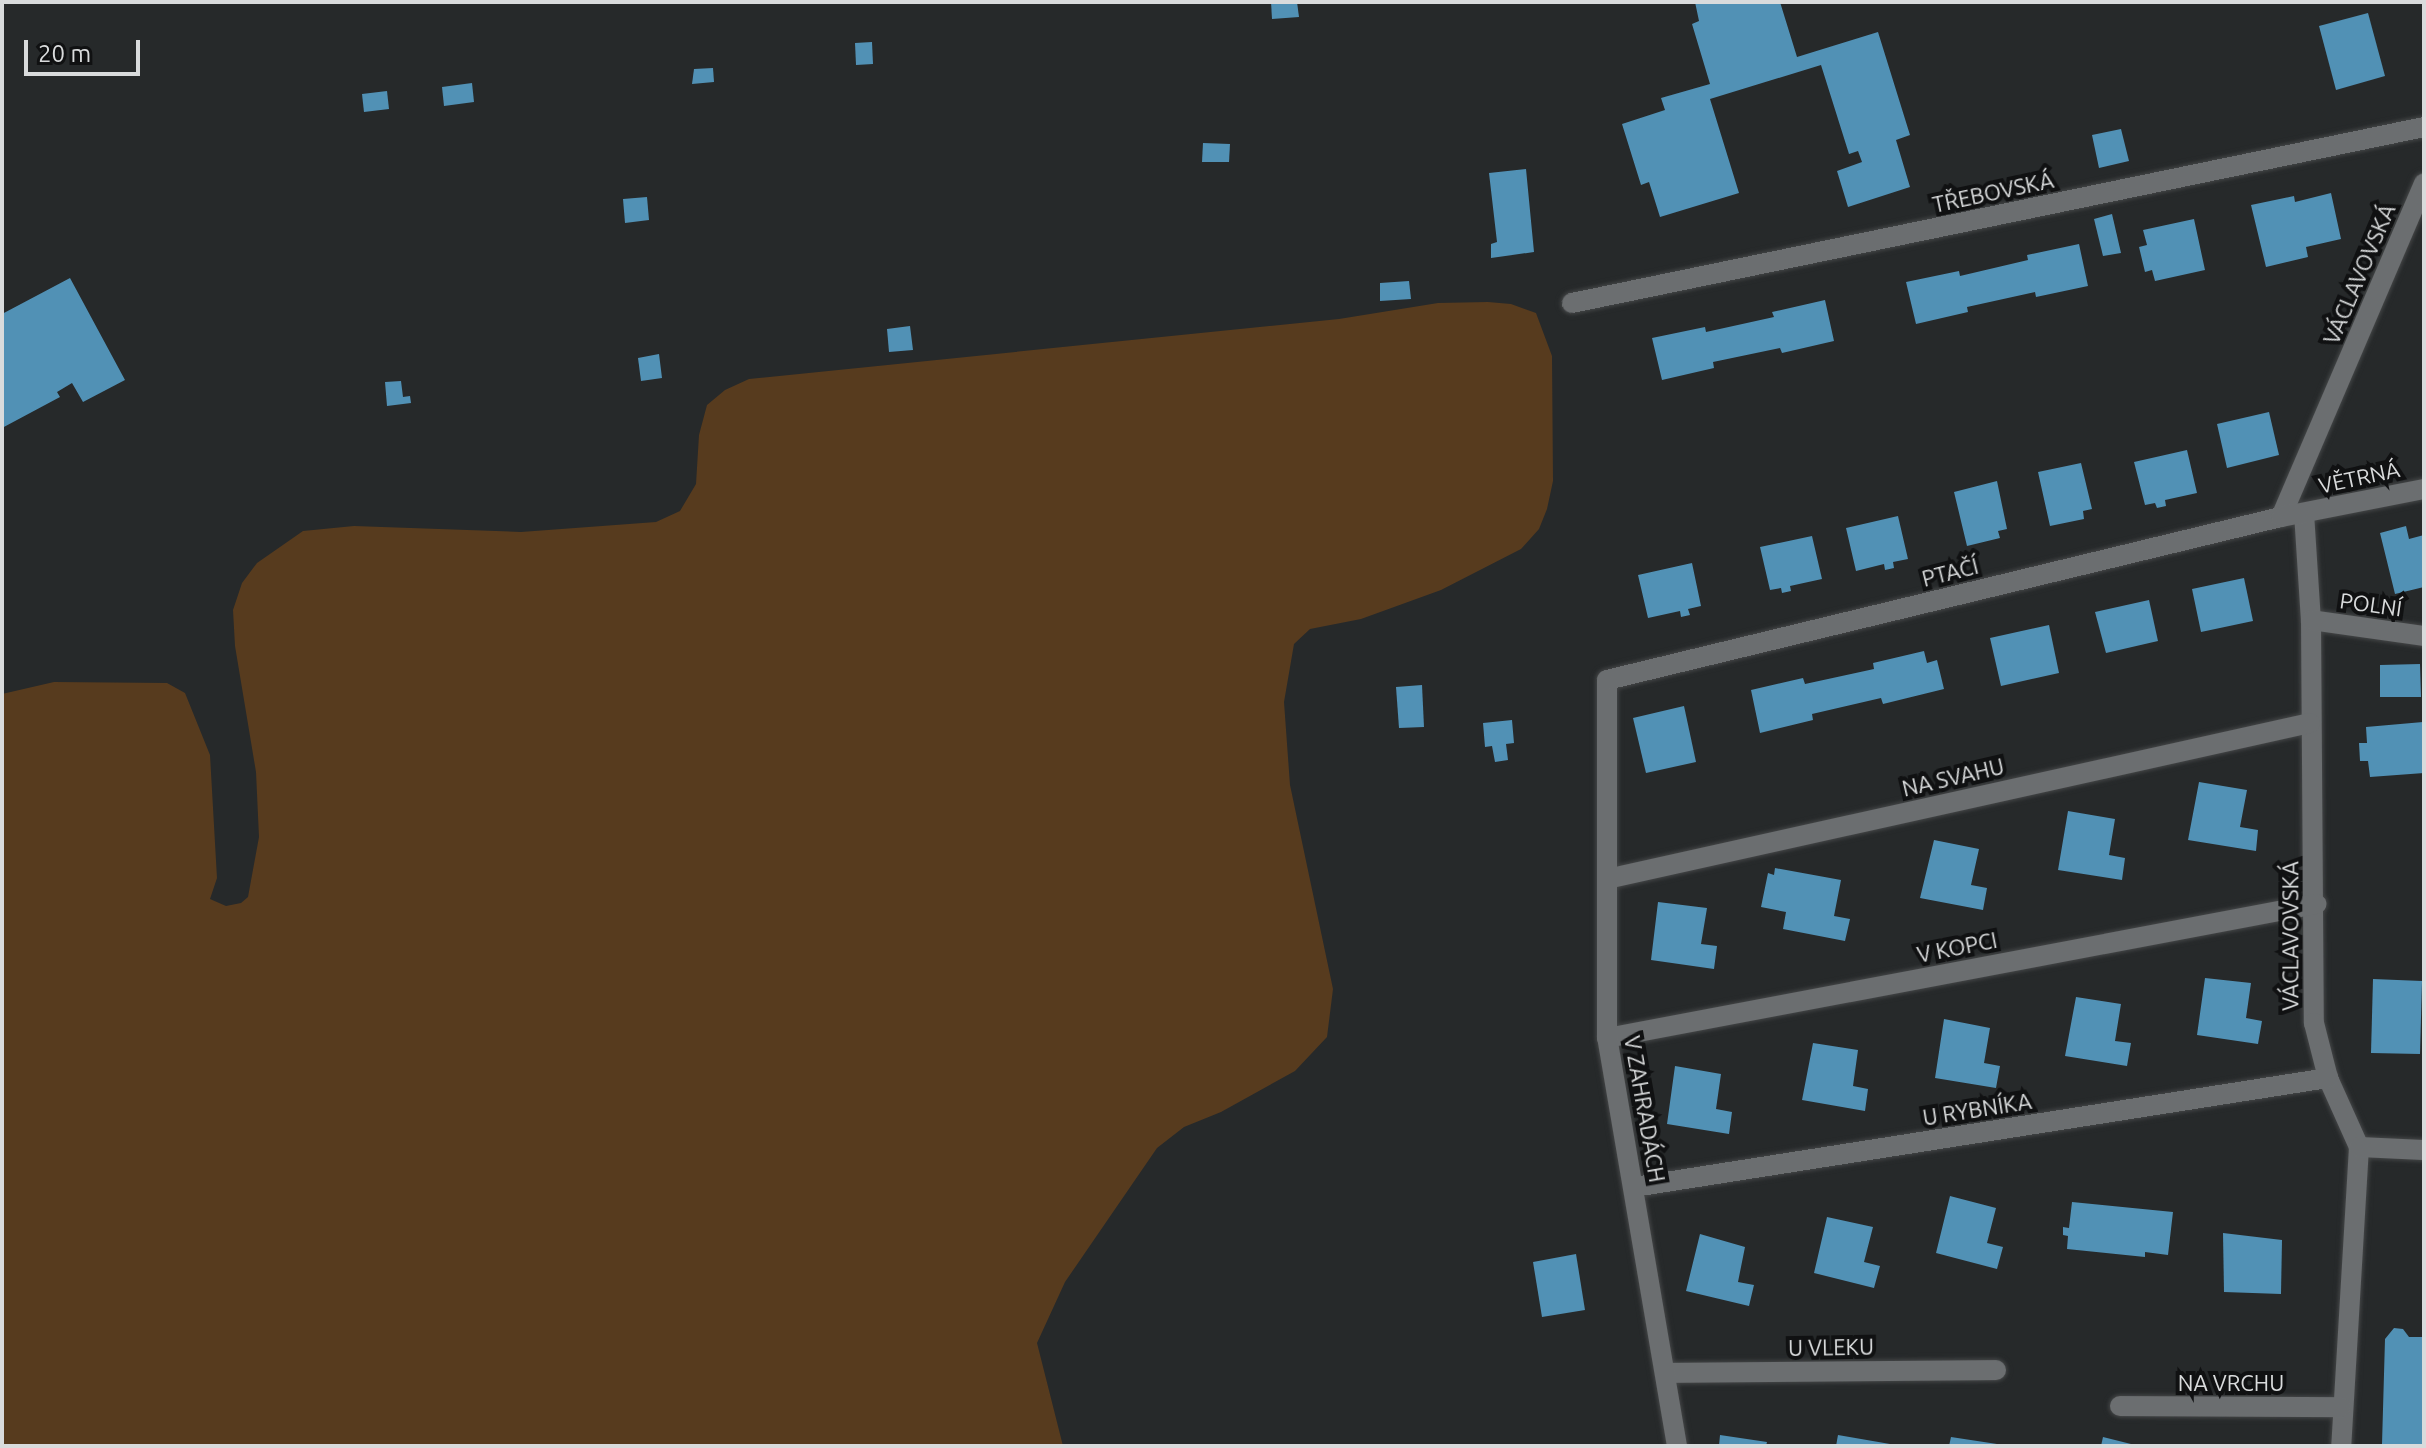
<!DOCTYPE html>
<meta charset="utf-8">
<style>
body{margin:0}
#map{position:relative;width:2426px;height:1448px;overflow:hidden;background:#26292a;font-family:Ubuntu,sans-serif}
div>[style]{position:absolute}
[style*='--x']{left:calc(var(--x)*1px);top:calc(var(--y)*1px);width:calc(var(--w)*1px);rotate:calc(var(--a)*1deg)}
.green>*{inset:0;background:#573b1e}
.building>*{inset:0;background:#5191b5}
.roads{filter:drop-shadow(0 0 2px #444647) drop-shadow(0 0 2px #444647)}
.street>*{height:20px;margin:-10px;padding:0 10px;transform-origin:10px;border-radius:10px;background:#6b6e70}
span{translate:-50% -50%;white-space:nowrap;text-align:center;line-height:1.15;-webkit-text-stroke:8px #101112;paint-order:stroke}
.street-label{font-size:22px;color:#d9dbdc}
.frame{position:absolute;inset:0;border:4px solid #d9dbdc;pointer-events:none}
.scale{position:absolute;left:24px;top:40px;width:116px;height:36px;box-sizing:border-box;border:4px solid #d9dbdc;border-top:0;padding-left:10px;font-size:24px;line-height:28px;white-space:nowrap;color:#d9dbdc;-webkit-text-stroke:6px #101112;paint-order:stroke}
</style>
<div id="map">
<div class="green">
<i style="clip-path:polygon(1488px 302px,1511px 304px,1536px 313px,1552px 356px,1553px 481px,1547px 509px,1539px 529px,1521px 549px,1441px 590px,1361px 619px,1310px 629px,1294px 644px,1284px 702px,1290px 785px,1333px 989px,1327px 1037px,1295px 1071px,1221px 1112px,1184px 1127px,1157px 1148px,1065px 1282px,1037px 1343px,1063px 1446px,2px 1446px,2px 694px,54px 682px,167px 683px,185px 693px,210px 755px,217px 878px,210px 899px,226px 906px,241px 903px,248px 897px,259px 837px,256px 772px,235px 646px,233px 610px,242px 583px,257px 563px,303px 531px,354px 526px,521px 532px,656px 522px,680px 511px,696px 484px,699px 435px,707px 405px,725px 390px,749px 379px,1339px 319px,1438px 303px)"></i>
</div>
<div class="building">
<i style="clip-path:polygon(1271px 2px,1297px 2px,1299px 17px,1272px 19px)"></i>
<i style="clip-path:polygon(1695px 2px,1780px 2px,1797px 57px,1878px 32px,1910px 135px,1896px 140px,1910px 187px,1848px 207px,1837px 171px,1862px 162px,1858px 151px,1849px 154px,1821px 65px,1710px 99px,1739px 193px,1660px 217px,1649px 182px,1641px 185px,1622px 124px,1665px 110px,1661px 98px,1710px 84px,1692px 24px,1699px 21px)"></i>
<i style="clip-path:polygon(2368px 13px,2385px 76px,2336px 90px,2319px 26px)"></i>
<i style="clip-path:polygon(872px 42px,873px 64px,856px 65px,855px 43px)"></i>
<i style="clip-path:polygon(713px 68px,714px 82px,692px 84px,694px 69px)"></i>
<i style="clip-path:polygon(472px 83px,474px 102px,444px 106px,442px 87px)"></i>
<i style="clip-path:polygon(387px 91px,389px 109px,364px 112px,362px 94px)"></i>
<i style="clip-path:polygon(2121px 129px,2129px 161px,2099px 168px,2092px 135px)"></i>
<i style="clip-path:polygon(1203px 143px,1230px 144px,1229px 162px,1202px 162px)"></i>
<i style="clip-path:polygon(1526px 169px,1534px 252px,1491px 258px,1491px 244px,1497px 242px,1489px 173px)"></i>
<i style="clip-path:polygon(2331px 193px,2341px 239px,2306px 247px,2308px 257px,2266px 267px,2251px 205px,2294px 196px,2295px 202px)"></i>
<i style="clip-path:polygon(647px 197px,649px 220px,625px 223px,623px 199px)"></i>
<i style="clip-path:polygon(2112px 214px,2121px 253px,2103px 256px,2094px 219px)"></i>
<i style="clip-path:polygon(2194px 219px,2205px 270px,2155px 281px,2152px 270px,2145px 272px,2139px 247px,2147px 245px,2143px 230px)"></i>
<i style="clip-path:polygon(2079px 244px,2088px 286px,2036px 297px,2035px 292px,1967px 307px,1968px 312px,1916px 324px,1906px 282px,1959px 271px,1960px 276px,2028px 260px,2027px 255px)"></i>
<i style="clip-path:polygon(70px 278px,125px 380px,83px 402px,72px 383px,57px 392px,60px 397px,2px 428px,2px 314px)"></i>
<i style="clip-path:polygon(1409px 281px,1411px 299px,1380px 301px,1380px 283px)"></i>
<i style="clip-path:polygon(1825px 300px,1834px 341px,1782px 353px,1780px 348px,1713px 362px,1714px 368px,1662px 380px,1652px 338px,1705px 327px,1706px 332px,1774px 317px,1772px 312px)"></i>
<i style="clip-path:polygon(910px 326px,913px 350px,889px 352px,887px 329px)"></i>
<i style="clip-path:polygon(659px 354px,662px 378px,641px 381px,638px 358px)"></i>
<i style="clip-path:polygon(401px 381px,403px 397px,410px 396px,411px 403px,387px 406px,385px 382px)"></i>
<i style="clip-path:polygon(2269px 412px,2279px 455px,2227px 468px,2217px 424px)"></i>
<i style="clip-path:polygon(2187px 450px,2197px 493px,2165px 500px,2166px 506px,2157px 508px,2155px 503px,2145px 505px,2134px 462px)"></i>
<i style="clip-path:polygon(2081px 463px,2092px 509px,2083px 511px,2084px 519px,2050px 526px,2038px 472px)"></i>
<i style="clip-path:polygon(1997px 481px,2007px 529px,1998px 531px,2000px 538px,1967px 546px,1954px 492px)"></i>
<i style="clip-path:polygon(1898px 516px,1908px 559px,1893px 562px,1894px 568px,1885px 570px,1884px 564px,1856px 571px,1846px 528px)"></i>
<i style="clip-path:polygon(2406px 526px,2409px 539px,2424px 535px,2424px 587px,2395px 594px,2380px 533px)"></i>
<i style="clip-path:polygon(1812px 536px,1822px 579px,1790px 586px,1791px 591px,1782px 593px,1781px 588px,1770px 590px,1760px 547px)"></i>
<i style="clip-path:polygon(1692px 563px,1701px 606px,1688px 609px,1690px 615px,1681px 617px,1680px 611px,1648px 618px,1638px 575px)"></i>
<i style="clip-path:polygon(2244px 578px,2253px 621px,2201px 632px,2192px 589px)"></i>
<i style="clip-path:polygon(2149px 600px,2158px 641px,2106px 653px,2095px 612px)"></i>
<i style="clip-path:polygon(2049px 625px,2059px 673px,2001px 686px,1990px 638px)"></i>
<i style="clip-path:polygon(1924px 651px,1927px 663px,1937px 660px,1944px 689px,1883px 704px,1881px 698px,1812px 714px,1813px 720px,1760px 733px,1751px 690px,1803px 678px,1805px 684px,1874px 669px,1873px 663px)"></i>
<i style="clip-path:polygon(2420px 664px,2421px 697px,2380px 697px,2380px 665px)"></i>
<i style="clip-path:polygon(1422px 685px,1424px 727px,1399px 728px,1396px 687px)"></i>
<i style="clip-path:polygon(1684px 706px,1696px 762px,1646px 773px,1633px 718px)"></i>
<i style="clip-path:polygon(1512px 720px,1514px 743px,1506px 744px,1508px 760px,1495px 762px,1492px 746px,1485px 747px,1483px 723px)"></i>
<i style="clip-path:polygon(2423px 722px,2424px 773px,2370px 777px,2368px 761px,2360px 761px,2359px 743px,2367px 743px,2366px 727px)"></i>
<i style="clip-path:polygon(2199px 782px,2247px 790px,2240px 827px,2258px 830px,2256px 851px,2188px 840px)"></i>
<i style="clip-path:polygon(2068px 811px,2115px 819px,2109px 855px,2125px 858px,2122px 880px,2058px 870px)"></i>
<i style="clip-path:polygon(1934px 840px,1979px 849px,1971px 885px,1987px 888px,1983px 910px,1920px 898px)"></i>
<i style="clip-path:polygon(1775px 868px,1841px 880px,1834px 916px,1850px 919px,1845px 941px,1783px 929px,1786px 912px,1761px 907px,1768px 873px,1774px 875px)"></i>
<i style="clip-path:polygon(1658px 902px,1707px 908px,1701px 944px,1717px 946px,1714px 969px,1651px 960px)"></i>
<i style="clip-path:polygon(2205px 978px,2251px 983px,2246px 1018px,2262px 1021px,2258px 1044px,2197px 1035px)"></i>
<i style="clip-path:polygon(2373px 979px,2422px 981px,2420px 1054px,2371px 1053px)"></i>
<i style="clip-path:polygon(2076px 997px,2121px 1004px,2115px 1041px,2131px 1043px,2127px 1066px,2065px 1056px)"></i>
<i style="clip-path:polygon(1944px 1019px,1990px 1028px,1984px 1063px,2000px 1066px,1996px 1088px,1935px 1078px)"></i>
<i style="clip-path:polygon(1813px 1043px,1858px 1050px,1853px 1086px,1868px 1089px,1865px 1111px,1802px 1100px)"></i>
<i style="clip-path:polygon(1675px 1066px,1721px 1074px,1716px 1109px,1732px 1112px,1729px 1134px,1667px 1124px)"></i>
<i style="clip-path:polygon(1950px 1196px,1996px 1208px,1987px 1243px,2003px 1247px,1997px 1269px,1936px 1253px)"></i>
<i style="clip-path:polygon(2072px 1202px,2173px 1212px,2168px 1255px,2145px 1252px,2145px 1257px,2067px 1249px,2068px 1236px,2063px 1235px,2063px 1227px,2069px 1228px)"></i>
<i style="clip-path:polygon(1827px 1217px,1873px 1227px,1864px 1262px,1880px 1266px,1874px 1288px,1814px 1273px)"></i>
<i style="clip-path:polygon(2223px 1233px,2282px 1240px,2281px 1294px,2224px 1292px)"></i>
<i style="clip-path:polygon(1700px 1234px,1745px 1247px,1738px 1282px,1754px 1285px,1749px 1306px,1686px 1291px)"></i>
<i style="clip-path:polygon(1576px 1254px,1585px 1310px,1542px 1317px,1533px 1262px)"></i>
<i style="clip-path:polygon(2394px 1328px,2403px 1329px,2409px 1337px,2424px 1337px,2424px 1446px,2382px 1444px,2385px 1339px)"></i>
<i style="clip-path:polygon(1720px 1435px,1767px 1442px,1766px 1446px,1719px 1446px)"></i>
<i style="clip-path:polygon(1838px 1435px,1890px 1444px,1890px 1446px,1836px 1446px)"></i>
<i style="clip-path:polygon(1951px 1437px,1997px 1444px,1996px 1446px,1949px 1446px)"></i>
<i style="clip-path:polygon(2103px 1437px,2135px 1445px,2135px 1446px,2101px 1446px)"></i>
</div>
<div class="roads">
<div class="street">
<i style="--x:1572;--y:303;--w:870;--a:-11.67"></i>
<i style="--x:2304;--y:513;--w:107;--a:86.3"></i>
<i style="--x:2311;--y:620;--w:403;--a:89.6"></i>
<i style="--x:2314;--y:1023;--w:57;--a:75.7"></i>
<i style="--x:2328;--y:1078;--w:76;--a:65.8"></i>
<i style="--x:2359;--y:1147;--w:300;--a:93.4"></i>
<i style="--x:2281;--y:517;--w:363;--a:-66.8"></i>
<i style="--x:2311;--y:620;--w:114;--a:8.1"></i>
<i style="--x:1607;--y:879;--w:720;--a:-12.51"></i>
<i style="--x:1607;--y:1038;--w:722;--a:-10.7"></i>
<i style="--x:2359;--y:1147;--w:65;--a:2.6"></i>
<i style="--x:1634;--y:1187;--w:703;--a:-8.93"></i>
<i style="--x:1666;--y:1373;--w:330;--a:-0.5"></i>
<i style="--x:2120;--y:1406;--w:221;--a:0.3"></i>
<i style="--x:1677;--y:1446;--w:414;--a:-99.7"></i>
<i style="--x:1607;--y:1038;--w:358;--a:-90"></i>
<i style="--x:1607;--y:680;--w:693;--a:-13.6"></i>
<i style="--x:2281;--y:517;--w:146;--a:-11.1"></i>
</div>
</div>
<div class="street-label">
<span style="left:1993px;top:192px;rotate:-12deg">TŘEBOVSKÁ</span>
<span style="left:2359px;top:274px;rotate:-67deg">VÁCLAVOVSKÁ</span>
<span style="left:2359px;top:477px;rotate:-12deg">VĚTRNÁ</span>
<span style="left:1950px;top:572px;rotate:-14deg">PTAČÍ</span>
<span style="left:2371px;top:604px;rotate:8deg">POLNÍ</span>
<span style="left:1953px;top:777px;rotate:-13deg">NA SVAHU</span>
<span style="left:2290px;top:936px;rotate:-90deg">VÁCLAVOVSKÁ</span>
<span style="left:1957px;top:947px;rotate:-11deg">V KOPCI</span>
<span style="left:1645px;top:1109px;rotate:80deg">V ZAHRADÁCH</span>
<span style="left:1977px;top:1109px;rotate:-9deg">U RYBNÍKA</span>
<span style="left:1831px;top:1347px;rotate:-1deg">U VLEKU</span>
<span style="left:2231px;top:1383px">NA VRCHU</span>
</div>
<div class="frame"></div>
<div class="scale">20 m</div>
</div>
